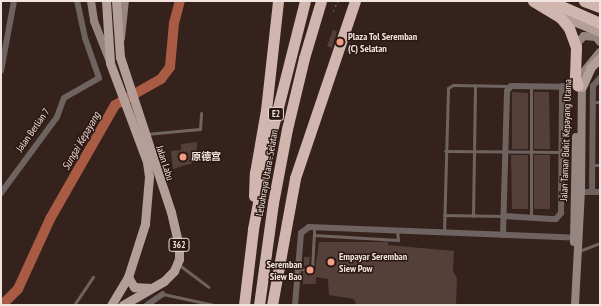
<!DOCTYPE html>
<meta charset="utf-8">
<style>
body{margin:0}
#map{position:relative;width:601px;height:306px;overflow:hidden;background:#36221c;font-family:"PT Sans Narrow","Noto Sans SC",sans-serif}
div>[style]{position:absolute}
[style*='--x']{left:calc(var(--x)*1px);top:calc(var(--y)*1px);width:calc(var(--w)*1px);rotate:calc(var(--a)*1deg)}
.river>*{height:10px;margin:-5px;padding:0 5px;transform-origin:5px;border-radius:5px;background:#aa5b43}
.building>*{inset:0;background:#553f39}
.path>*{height:1px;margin-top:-0.5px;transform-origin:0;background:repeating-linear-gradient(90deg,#7e6c67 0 2px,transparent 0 5px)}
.lane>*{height:3px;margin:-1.5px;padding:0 1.5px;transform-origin:1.5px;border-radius:1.5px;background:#6e6360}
.street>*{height:6px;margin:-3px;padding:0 3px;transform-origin:3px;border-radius:3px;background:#6e6360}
.secondary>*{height:8px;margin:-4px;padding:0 4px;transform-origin:4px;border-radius:4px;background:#968580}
.primary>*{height:9px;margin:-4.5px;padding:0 4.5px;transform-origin:4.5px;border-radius:4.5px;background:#b49e98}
.highway>*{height:11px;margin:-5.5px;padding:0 5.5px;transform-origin:5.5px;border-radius:5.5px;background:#d0b6ae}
.dots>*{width:11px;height:11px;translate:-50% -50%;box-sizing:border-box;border:2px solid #2b1813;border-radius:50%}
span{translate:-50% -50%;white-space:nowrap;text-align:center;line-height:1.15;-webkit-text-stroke:3px #2b1813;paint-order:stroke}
.shield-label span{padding:1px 3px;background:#2b1813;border:1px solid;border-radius:3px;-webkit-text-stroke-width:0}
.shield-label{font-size:9px;color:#f1e3df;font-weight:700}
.poi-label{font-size:10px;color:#f1e3df;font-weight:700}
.left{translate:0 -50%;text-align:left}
.right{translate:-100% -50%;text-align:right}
.street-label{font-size:10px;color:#f1e3df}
.water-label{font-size:11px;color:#f1dad3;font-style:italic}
.frame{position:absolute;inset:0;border:2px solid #f1e3df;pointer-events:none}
</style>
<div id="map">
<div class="river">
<i style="--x:2;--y:305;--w:23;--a:-45"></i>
<i style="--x:18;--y:289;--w:77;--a:-65.4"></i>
<i style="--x:50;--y:219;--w:131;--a:-60.3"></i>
<i style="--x:115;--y:105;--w:53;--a:-29.5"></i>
<i style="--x:161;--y:79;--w:15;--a:-53"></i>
<i style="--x:170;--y:67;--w:44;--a:-84.8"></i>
<i style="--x:174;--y:23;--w:23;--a:-75"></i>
</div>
<div class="building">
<i style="clip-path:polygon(333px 30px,337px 31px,332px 48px,327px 46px)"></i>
<i style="clip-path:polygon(512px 92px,528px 93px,528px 149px,512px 149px)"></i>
<i style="clip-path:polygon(534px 92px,549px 92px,550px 149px,534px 149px)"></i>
<i style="clip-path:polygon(197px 142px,196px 162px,173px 169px,171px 151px,181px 150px,181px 144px)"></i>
<i style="clip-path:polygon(511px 155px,528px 155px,528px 209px,512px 209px)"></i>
<i style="clip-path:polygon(534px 155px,550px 155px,550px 209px,534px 209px)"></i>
<i style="clip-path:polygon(319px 242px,388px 242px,388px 245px,454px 251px,453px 271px,457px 278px,456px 305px,356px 304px,354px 299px,329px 295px,328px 279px,316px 277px,316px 284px,303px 284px,303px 272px,315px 271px)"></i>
<i style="clip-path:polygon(304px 257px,310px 257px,309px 267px,304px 266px)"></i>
</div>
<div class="path">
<i style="--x:333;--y:11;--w:11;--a:-63"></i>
</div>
<div class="lane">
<i style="--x:592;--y:102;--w:8;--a:0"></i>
<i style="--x:146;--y:134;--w:54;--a:-5.3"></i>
<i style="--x:200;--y:129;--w:16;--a:-86"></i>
<i style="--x:445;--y:151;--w:116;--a:0.5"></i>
<i style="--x:592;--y:165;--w:8;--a:0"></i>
<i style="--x:444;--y:215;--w:60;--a:1"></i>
<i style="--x:473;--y:216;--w:131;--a:-89.1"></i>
<i style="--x:531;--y:218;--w:132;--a:-90"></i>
<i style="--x:314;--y:227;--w:8;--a:90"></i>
<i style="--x:314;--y:235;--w:84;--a:3.4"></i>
<i style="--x:398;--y:240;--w:10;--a:-96"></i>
<i style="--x:444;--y:232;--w:144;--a:-88.4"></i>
<i style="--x:448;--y:88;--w:6;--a:-31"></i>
<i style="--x:453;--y:85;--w:58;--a:1"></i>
<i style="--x:579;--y:251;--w:22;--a:-21"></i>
<i style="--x:178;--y:264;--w:38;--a:37"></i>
<i style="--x:298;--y:269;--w:14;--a:4"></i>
<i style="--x:312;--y:270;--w:35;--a:-87"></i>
<i style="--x:163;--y:294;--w:52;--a:12.2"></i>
<i style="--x:74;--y:305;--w:34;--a:-56"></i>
</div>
<div class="street">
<i style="--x:1;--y:71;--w:71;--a:-79.5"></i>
<i style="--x:581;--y:192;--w:19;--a:0"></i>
<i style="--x:592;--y:192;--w:106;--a:-89.5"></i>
<i style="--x:593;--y:86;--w:11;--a:-49"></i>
<i style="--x:1;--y:193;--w:94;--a:-53.6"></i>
<i style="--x:57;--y:117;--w:20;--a:-70"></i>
<i style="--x:64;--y:98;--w:40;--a:-29.7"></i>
<i style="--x:99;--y:78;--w:42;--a:-109.3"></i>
<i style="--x:85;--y:38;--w:38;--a:-102"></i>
<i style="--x:504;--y:216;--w:47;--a:3.7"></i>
<i style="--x:551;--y:219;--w:5;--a:0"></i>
<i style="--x:556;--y:219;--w:8;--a:-50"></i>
<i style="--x:561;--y:213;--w:127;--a:-89.5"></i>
<i style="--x:503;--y:235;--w:144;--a:-88.4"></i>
<i style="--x:507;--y:91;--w:6;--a:-51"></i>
<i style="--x:511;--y:86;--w:67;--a:0.9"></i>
<i style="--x:147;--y:305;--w:19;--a:-35"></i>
<i style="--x:295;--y:305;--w:72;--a:-85.2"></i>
<i style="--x:301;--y:233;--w:10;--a:-37"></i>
<i style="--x:309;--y:227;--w:269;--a:2.3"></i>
</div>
<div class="secondary">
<i style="--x:91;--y:1;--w:20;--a:81"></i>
<i style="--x:94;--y:21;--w:41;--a:68.5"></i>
<i style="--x:121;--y:38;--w:37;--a:-84"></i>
<i style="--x:578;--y:50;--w:8;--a:-90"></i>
<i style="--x:578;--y:42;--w:8;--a:-45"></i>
<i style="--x:584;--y:36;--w:12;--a:5"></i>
<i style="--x:596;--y:37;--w:6;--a:51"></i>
<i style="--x:574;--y:242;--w:105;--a:-88.9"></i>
<i style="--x:575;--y:305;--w:113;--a:-87"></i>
<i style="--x:581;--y:192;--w:118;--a:-89.5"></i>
<i style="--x:582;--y:74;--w:28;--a:-51"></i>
</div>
<div class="primary">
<i style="--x:106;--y:1;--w:62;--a:86.3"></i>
<i style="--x:110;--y:63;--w:106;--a:69.5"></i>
<i style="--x:147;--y:162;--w:15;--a:82"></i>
<i style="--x:149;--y:177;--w:47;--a:94.9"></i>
<i style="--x:145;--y:224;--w:56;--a:107.8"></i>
<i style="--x:128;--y:277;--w:33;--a:121"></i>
<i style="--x:116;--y:1;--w:56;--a:85.9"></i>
<i style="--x:120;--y:57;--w:163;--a:71.8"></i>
<i style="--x:171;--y:212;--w:36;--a:77"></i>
<i style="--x:179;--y:247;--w:12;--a:90"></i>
<i style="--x:179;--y:259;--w:13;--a:113"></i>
<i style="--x:174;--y:271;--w:14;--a:135"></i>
<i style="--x:164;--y:281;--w:48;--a:149.7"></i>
<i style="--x:557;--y:10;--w:22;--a:32"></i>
<i style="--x:576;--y:22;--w:26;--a:23"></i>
<i style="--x:582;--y:87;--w:22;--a:-66"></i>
<i style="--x:591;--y:67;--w:13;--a:-45"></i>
<i style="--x:128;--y:277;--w:12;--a:59"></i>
<i style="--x:134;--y:287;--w:17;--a:3"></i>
</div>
<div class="highway">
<i style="--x:533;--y:1;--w:31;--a:31"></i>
<i style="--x:560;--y:17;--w:14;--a:51"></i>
<i style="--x:569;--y:28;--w:20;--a:70"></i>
<i style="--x:576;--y:47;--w:30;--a:92"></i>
<i style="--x:575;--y:77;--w:9;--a:72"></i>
<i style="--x:550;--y:1;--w:55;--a:23.7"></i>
<i style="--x:584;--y:1;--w:17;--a:21"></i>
<i style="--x:254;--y:196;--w:23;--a:-88"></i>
<i style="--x:255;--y:173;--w:64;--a:-80.1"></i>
<i style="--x:266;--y:110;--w:110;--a:-83.7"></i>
<i style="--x:244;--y:305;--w:77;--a:-83.2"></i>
<i style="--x:253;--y:229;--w:92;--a:-79.3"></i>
<i style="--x:270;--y:139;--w:142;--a:-75.8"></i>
<i style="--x:259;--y:305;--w:103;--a:-82.2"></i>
<i style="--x:273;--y:203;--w:75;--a:-79.3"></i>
<i style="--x:287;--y:129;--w:73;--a:-76.5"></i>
<i style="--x:304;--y:58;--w:59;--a:-73.4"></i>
<i style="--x:272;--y:305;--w:129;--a:-79.7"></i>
<i style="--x:295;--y:178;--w:187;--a:-71.3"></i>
</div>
<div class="dots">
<i style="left:340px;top:42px;background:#f39f85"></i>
<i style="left:183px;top:157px;background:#f39f85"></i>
<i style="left:331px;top:262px;background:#f39f85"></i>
<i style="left:310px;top:270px;background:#f39f85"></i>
</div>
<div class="shield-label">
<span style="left:276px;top:114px">E2</span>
<span style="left:179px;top:245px">362</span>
</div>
<div class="poi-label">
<span class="left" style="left:348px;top:42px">Plaza Tol Seremban<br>(C) Selatan</span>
<span class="left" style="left:191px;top:157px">原德宫</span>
<span class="left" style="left:339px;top:262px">Empayar Seremban<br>Siew Pow</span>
<span class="right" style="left:302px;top:270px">Seremban<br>Siew Bao</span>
</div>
<div class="street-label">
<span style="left:33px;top:130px;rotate:-55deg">Jalan Berlian 7</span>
<span style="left:566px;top:140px;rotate:-88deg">Jalan Taman Bukit Kepayang Utama</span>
<span style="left:165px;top:163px;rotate:72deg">Jalan Labu</span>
<span style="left:267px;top:173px;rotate:-80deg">Lebuhraya Utara–Selatan</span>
</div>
<div class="water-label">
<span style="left:81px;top:141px;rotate:-60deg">Sungai Kepayang</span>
</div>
<div class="frame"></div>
</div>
